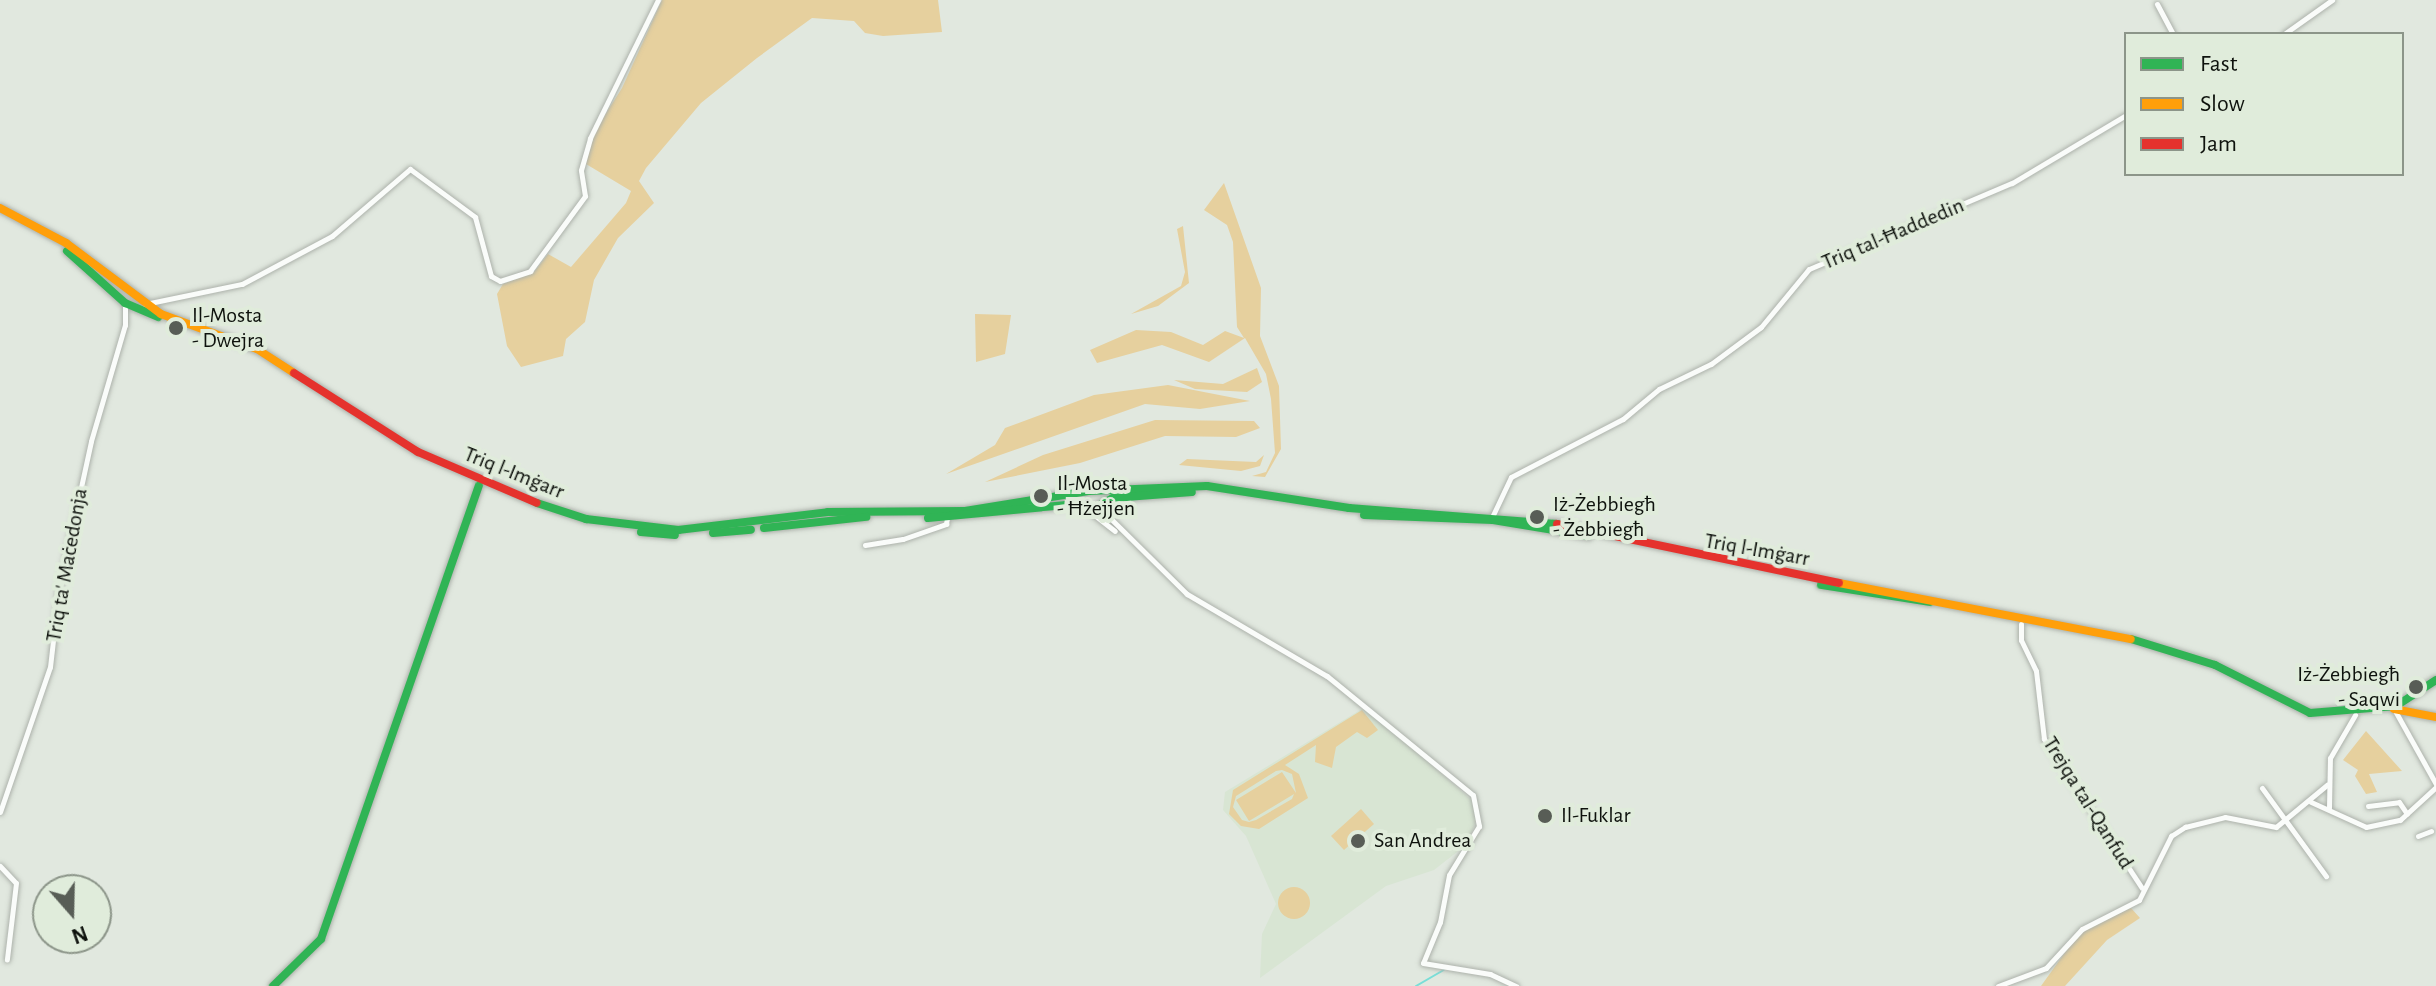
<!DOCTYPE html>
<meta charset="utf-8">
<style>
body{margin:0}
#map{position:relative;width:2436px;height:986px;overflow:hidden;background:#e1e8df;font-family:"Alegreya Sans",sans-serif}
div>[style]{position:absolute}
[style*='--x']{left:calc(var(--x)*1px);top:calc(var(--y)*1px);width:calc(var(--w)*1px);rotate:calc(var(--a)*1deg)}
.built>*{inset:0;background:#d8e5d3}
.green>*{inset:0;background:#e6d09e}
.round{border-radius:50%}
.stream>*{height:2px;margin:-1px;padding:0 1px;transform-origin:1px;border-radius:1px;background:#79ded7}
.roads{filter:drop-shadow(0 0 2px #adb2ab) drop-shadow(0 0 2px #adb2ab)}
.street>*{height:5px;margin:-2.5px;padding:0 2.5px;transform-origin:2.5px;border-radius:2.5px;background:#fafcfa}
.fast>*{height:8px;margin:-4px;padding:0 4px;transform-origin:4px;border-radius:4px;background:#30b455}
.slow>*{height:8px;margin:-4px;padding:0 4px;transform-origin:4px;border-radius:4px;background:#ff9f0a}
.jam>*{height:8px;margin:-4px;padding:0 4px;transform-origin:4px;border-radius:4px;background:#e5322d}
.dots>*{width:22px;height:22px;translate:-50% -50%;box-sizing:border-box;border:4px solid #e0ecdb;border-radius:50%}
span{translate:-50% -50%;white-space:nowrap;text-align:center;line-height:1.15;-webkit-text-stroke:8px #e0ecdb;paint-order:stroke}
.street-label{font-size:22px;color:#0e120d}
.poi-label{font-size:22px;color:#0e120d}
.left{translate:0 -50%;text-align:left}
.right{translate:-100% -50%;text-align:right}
.legend{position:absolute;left:2124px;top:32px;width:280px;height:144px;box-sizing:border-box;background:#e0ecdb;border:2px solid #8c9589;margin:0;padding:10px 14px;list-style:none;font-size:24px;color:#0e120d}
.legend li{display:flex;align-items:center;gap:16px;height:40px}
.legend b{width:40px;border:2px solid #8c9589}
.north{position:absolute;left:32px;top:874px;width:80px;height:80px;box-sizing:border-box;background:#e0ecdb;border:2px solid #8c9589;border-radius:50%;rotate:160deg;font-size:22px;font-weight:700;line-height:32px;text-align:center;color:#0e120d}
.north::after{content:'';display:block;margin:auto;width:28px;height:36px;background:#585d56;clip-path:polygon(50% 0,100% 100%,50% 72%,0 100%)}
</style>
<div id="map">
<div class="built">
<i style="clip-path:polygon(1365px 707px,1476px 804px,1475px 824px,1466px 845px,1434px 870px,1386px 886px,1260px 978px,1262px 934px,1276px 904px,1246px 836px,1223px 810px,1225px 792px)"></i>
</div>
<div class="green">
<i style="clip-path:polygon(662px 0,938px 0,942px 32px,883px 36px,865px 33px,854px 21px,812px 18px,757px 58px,701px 103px,646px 168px,639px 181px,654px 203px,618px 238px,594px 280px,585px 322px,566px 339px,563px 356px,521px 367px,507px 346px,497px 294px,503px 284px,534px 272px,548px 254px,571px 267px,626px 203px,631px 191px,586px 164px,591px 137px,622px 88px)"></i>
<i style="clip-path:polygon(1224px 183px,1261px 288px,1260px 336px,1279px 386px,1281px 449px,1265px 477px,1252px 476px,1266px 472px,1275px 453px,1271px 399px,1266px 374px,1245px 338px,1209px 362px,1162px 345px,1097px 363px,1090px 350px,1136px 330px,1171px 332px,1203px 345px,1225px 331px,1244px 338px,1237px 327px,1233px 242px,1227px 225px,1204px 210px)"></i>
<i style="clip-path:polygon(1183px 226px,1189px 283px,1158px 306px,1131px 314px,1181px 286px,1185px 272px,1177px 229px)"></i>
<i style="clip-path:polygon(975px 314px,1011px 315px,1005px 354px,976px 362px)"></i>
<i style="clip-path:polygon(1257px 368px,1262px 382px,1247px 392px,1195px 389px,1174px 380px,1223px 384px)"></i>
<i style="clip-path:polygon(1168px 385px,1250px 401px,1200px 409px,1145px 404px,946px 474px,995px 445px,1005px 428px,1094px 395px)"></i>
<i style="clip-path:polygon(1155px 420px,1254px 421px,1260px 428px,1236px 437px,1165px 436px,1080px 463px,985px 482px,1043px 455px)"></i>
<i style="clip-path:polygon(1264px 455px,1260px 466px,1241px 471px,1179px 465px,1187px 459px,1256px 462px)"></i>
<i style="clip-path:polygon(evenodd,1362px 710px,1378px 730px,1367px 738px,1357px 732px,1336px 747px,1332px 768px,1315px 762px,1316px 745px,1285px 765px,1299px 774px,1308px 798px,1259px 829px,1241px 826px,1229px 814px,1233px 790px,1362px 710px,1276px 771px,1282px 770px,1292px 774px,1296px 793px,1282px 772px,1236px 800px,1249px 821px,1294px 794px,1292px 799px,1256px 820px,1249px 822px,1242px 820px,1233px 807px,1236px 796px,1276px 771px)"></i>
<i style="clip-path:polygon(2366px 731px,2402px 771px,2369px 774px,2377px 792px,2366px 794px,2355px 776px,2358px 770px,2343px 760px)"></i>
<i style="clip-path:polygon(1361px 809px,1374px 824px,1344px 850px,1331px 836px)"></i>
<i class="round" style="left:1278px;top:887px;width:32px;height:32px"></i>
<i style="clip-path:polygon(2131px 908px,2140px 918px,2107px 940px,2065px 986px,2041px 986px,2079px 933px)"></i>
</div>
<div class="stream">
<i style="--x:1416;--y:986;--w:32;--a:-30"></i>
</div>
<div class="roads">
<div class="street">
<i style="--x:2157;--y:4;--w:34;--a:62"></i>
<i style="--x:2284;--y:34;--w:59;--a:-35.3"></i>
<i style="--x:145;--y:304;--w:99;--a:-11.7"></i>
<i style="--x:242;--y:284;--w:102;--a:-28.1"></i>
<i style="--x:332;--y:236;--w:103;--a:-40.7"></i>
<i style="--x:410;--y:169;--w:81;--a:36.4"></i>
<i style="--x:475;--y:217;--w:61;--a:74.8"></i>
<i style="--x:491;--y:276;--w:10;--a:29"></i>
<i style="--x:500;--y:281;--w:32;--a:-18"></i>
<i style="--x:530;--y:271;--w:93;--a:-53.7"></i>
<i style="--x:585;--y:196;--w:26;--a:-99"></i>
<i style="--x:581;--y:170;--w:33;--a:-74"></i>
<i style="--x:590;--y:138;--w:154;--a:-63.8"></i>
<i style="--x:1099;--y:507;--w:124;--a:44.7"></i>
<i style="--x:1187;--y:594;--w:162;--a:30.4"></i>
<i style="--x:1327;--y:676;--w:188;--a:39.2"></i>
<i style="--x:1473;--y:795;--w:32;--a:79"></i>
<i style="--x:1479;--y:826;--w:57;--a:121.5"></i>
<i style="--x:1449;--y:875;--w:48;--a:100.8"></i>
<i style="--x:1440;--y:922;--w:44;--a:112.5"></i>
<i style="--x:1423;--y:963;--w:68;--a:9.3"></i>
<i style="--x:1490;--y:974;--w:29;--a:25"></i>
<i style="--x:1088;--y:510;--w:34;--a:38"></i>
<i style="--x:1493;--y:515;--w:42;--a:-64.7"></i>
<i style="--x:1511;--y:477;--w:126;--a:-27.4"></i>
<i style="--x:1623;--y:419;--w:47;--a:-39.8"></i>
<i style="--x:1659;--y:389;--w:58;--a:-25.7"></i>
<i style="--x:1711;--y:364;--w:62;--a:-36.5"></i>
<i style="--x:1761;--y:327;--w:75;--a:-50.4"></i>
<i style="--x:1809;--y:269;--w:220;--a:-23"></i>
<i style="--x:2012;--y:183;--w:133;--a:-30.8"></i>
<i style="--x:1105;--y:516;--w:20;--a:-53"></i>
<i style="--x:865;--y:545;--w:38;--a:-9"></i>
<i style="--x:903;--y:539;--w:46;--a:-19.2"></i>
<i style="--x:946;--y:524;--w:6;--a:-81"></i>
<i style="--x:2021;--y:624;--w:16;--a:90"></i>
<i style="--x:2021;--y:640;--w:34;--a:64"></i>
<i style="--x:2036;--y:671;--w:68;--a:83.3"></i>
<i style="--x:2044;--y:739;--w:178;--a:56.7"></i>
<i style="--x:2394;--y:709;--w:86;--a:60.8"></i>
<i style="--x:2262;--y:788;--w:109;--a:54"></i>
<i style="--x:2311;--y:802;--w:60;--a:24.4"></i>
<i style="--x:2366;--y:827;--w:35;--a:-12"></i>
<i style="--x:2400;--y:820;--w:49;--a:-42.5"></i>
<i style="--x:2368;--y:806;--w:31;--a:-7"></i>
<i style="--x:2399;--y:802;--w:14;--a:56"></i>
<i style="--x:2329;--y:808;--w:50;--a:-88.9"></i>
<i style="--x:2330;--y:758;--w:50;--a:-59.8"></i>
<i style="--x:0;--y:812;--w:153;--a:-71"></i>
<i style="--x:50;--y:667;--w:80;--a:-83.5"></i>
<i style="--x:59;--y:588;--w:150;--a:-77.7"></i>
<i style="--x:91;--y:441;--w:121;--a:-73.7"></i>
<i style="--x:125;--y:325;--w:21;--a:-90"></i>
<i style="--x:2418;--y:836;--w:14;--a:-21"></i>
<i style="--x:0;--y:866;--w:23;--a:47"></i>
<i style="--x:16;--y:883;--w:77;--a:96.8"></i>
<i style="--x:1998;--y:986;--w:51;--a:-20.6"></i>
<i style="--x:2046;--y:968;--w:53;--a:-47.3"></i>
<i style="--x:2082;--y:929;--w:64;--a:-27"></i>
<i style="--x:2139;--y:900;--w:72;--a:-63.4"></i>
<i style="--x:2171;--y:836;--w:17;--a:-33"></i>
<i style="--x:2185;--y:827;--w:41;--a:-14"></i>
<i style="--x:2225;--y:817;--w:52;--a:11.1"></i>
<i style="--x:2276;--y:827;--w:67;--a:-39.6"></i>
</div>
<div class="fast">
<i style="--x:67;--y:251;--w:78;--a:41.9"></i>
<i style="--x:125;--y:303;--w:36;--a:23"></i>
<i style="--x:537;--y:503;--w:52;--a:18.1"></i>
<i style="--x:586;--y:519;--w:93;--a:6.8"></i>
<i style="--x:678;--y:530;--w:151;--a:-6.8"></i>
<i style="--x:828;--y:512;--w:137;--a:-0.4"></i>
<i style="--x:965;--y:511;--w:125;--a:-9.2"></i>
<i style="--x:1088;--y:491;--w:119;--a:-2.4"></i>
<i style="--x:1207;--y:486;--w:144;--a:8.8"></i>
<i style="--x:1349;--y:508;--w:209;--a:4.4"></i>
<i style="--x:1364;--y:515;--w:129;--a:2.2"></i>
<i style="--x:1493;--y:520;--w:97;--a:9.5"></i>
<i style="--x:928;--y:518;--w:139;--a:-5.4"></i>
<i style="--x:1066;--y:505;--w:25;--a:11"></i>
<i style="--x:1091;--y:510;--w:25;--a:-29"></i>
<i style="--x:1113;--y:498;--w:79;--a:-4.3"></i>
<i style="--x:764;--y:528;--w:103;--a:-6.2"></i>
<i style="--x:641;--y:532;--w:34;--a:5"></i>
<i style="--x:713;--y:533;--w:38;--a:-5"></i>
<i style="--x:1821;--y:585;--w:110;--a:8.9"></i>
<i style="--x:2131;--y:639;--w:88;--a:17.2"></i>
<i style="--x:2215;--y:665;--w:106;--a:26.8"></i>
<i style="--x:2310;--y:713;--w:86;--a:-4.7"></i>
<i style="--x:2396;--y:706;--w:48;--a:-33"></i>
<i style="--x:273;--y:986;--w:67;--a:-44.4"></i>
<i style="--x:321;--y:939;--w:480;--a:-70.8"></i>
</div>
<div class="slow">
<i style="--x:0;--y:208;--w:75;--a:27.9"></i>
<i style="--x:66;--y:243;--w:119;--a:36.8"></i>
<i style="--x:161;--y:314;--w:102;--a:20"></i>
<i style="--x:257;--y:349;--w:44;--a:33"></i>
<i style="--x:1839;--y:583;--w:297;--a:10.9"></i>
<i style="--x:2394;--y:709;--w:43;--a:10.8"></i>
</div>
<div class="jam">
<i style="--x:294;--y:373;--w:147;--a:32.5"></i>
<i style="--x:418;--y:452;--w:129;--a:23.2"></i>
<i style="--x:1557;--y:524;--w:288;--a:11.8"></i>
</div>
</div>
<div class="dots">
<i style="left:176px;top:328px;background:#585d56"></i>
<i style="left:1041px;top:496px;background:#585d56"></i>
<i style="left:1537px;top:517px;background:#585d56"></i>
<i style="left:2416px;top:687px;background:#585d56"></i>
<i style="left:1545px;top:816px;background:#585d56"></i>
<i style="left:1358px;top:841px;background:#585d56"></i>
</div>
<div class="street-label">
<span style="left:1893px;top:234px;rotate:-23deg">Triq tal-Ħaddedin</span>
<span style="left:514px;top:473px;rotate:22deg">Triq l-Imġarr</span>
<span style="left:1757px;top:550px;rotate:10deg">Triq l-Imġarr</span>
<span style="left:67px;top:565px;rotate:-80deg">Triq ta' Maċedonja</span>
<span style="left:2088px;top:803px;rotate:58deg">Trejqa tal-Qanfud</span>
</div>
<div class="poi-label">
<span class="left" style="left:192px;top:328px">Il-Mosta<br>- Dwejra</span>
<span class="left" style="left:1057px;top:496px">Il-Mosta<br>- Ħżejjen</span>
<span class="left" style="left:1553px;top:517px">Iż-Żebbiegħ<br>- Żebbiegħ</span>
<span class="right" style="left:2400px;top:687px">Iż-Żebbiegħ<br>- Saqwi</span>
<span class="left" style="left:1561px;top:816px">Il-Fuklar</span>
<span class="left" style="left:1374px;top:841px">San Andrea</span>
</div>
<ul class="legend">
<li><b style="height:10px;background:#30b455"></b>Fast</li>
<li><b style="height:10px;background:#ff9f0a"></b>Slow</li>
<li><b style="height:10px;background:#e5322d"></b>Jam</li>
</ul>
<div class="north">N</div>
</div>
